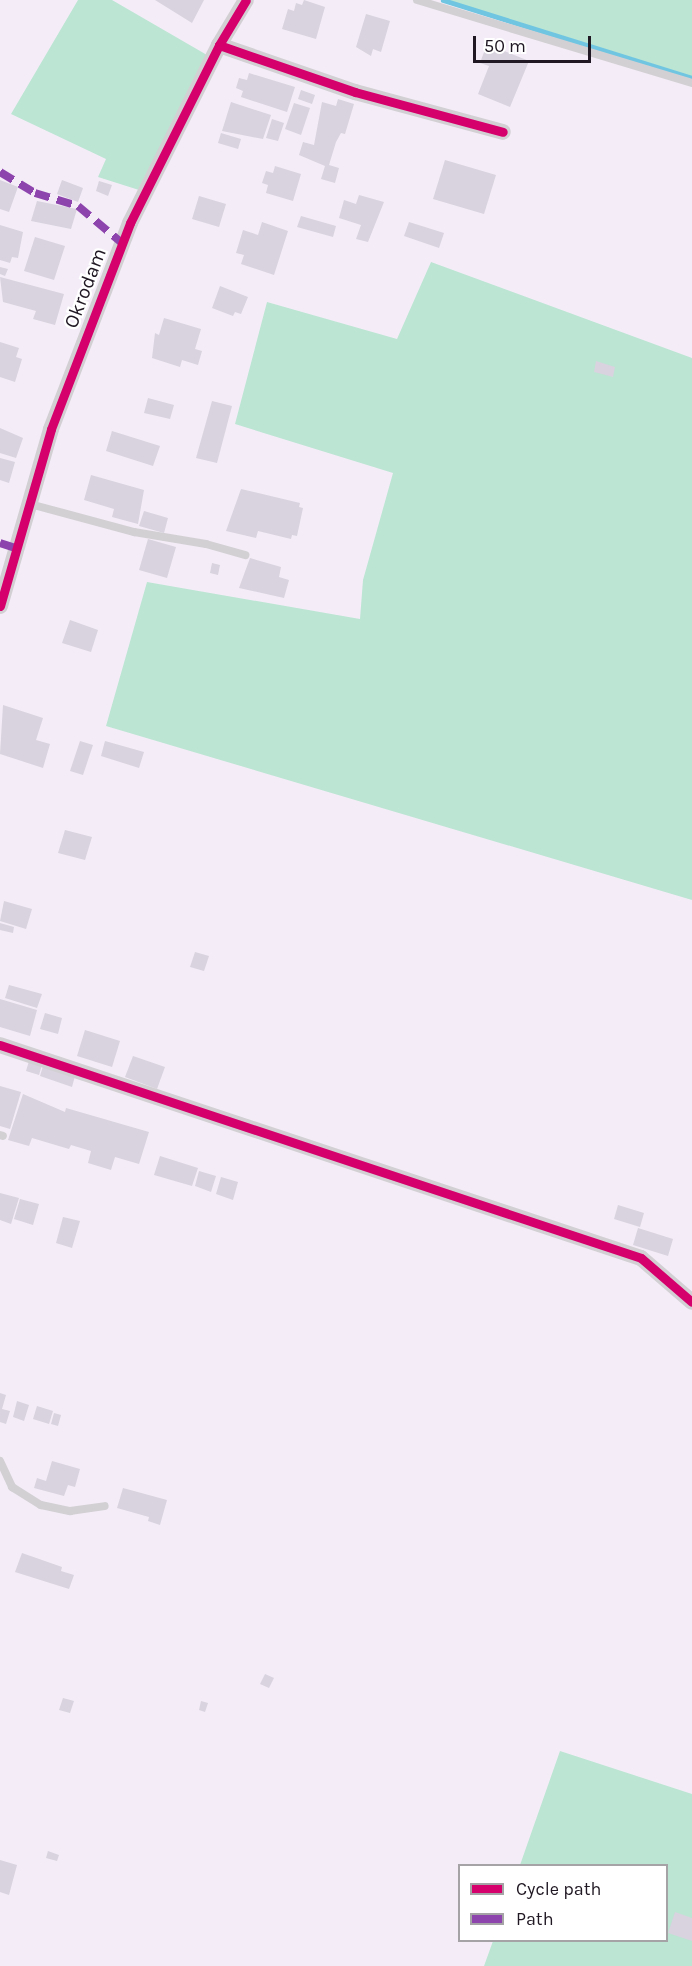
<!DOCTYPE html>
<style>
body{margin:0}
#map{position:relative;width:692px;height:1966px;overflow:hidden;background:#f4edf8;font-family:Karla,sans-serif}
div>[style]{position:absolute}
[style*='--x']{left:calc(var(--x)*1px);top:calc(var(--y)*1px);width:calc(var(--w)*1px);rotate:calc(var(--a)*1deg)}
.green>*{inset:0;background:#bce5d3}
.stream>*{height:4.5px;margin:-2.25px;padding:0 2.25px;transform-origin:2.25px;border-radius:2.25px;background:#70c6e0}
.building>*{inset:0;background:#d8d3de}
.lane>*{height:8px;margin:-4px;padding:0 4px;transform-origin:4px;border-radius:4px;background:#d3d0d4}
.street>*{height:16px;margin:-8px;padding:0 8px;transform-origin:8px;border-radius:8px;background:#d3d0d4}
.quiet>*{height:8px;margin-top:-4px;transform-origin:0;background:repeating-linear-gradient(90deg,#8e44ad 0 15px,transparent 0 23px)}
.cycleway>*{height:9px;margin:-4.5px;padding:0 4.5px;transform-origin:4.5px;border-radius:4.5px;background:#d6006c}
span{translate:-50% -50%;white-space:nowrap;text-align:center;line-height:1.15;-webkit-text-stroke:4.5px #fff;paint-order:stroke}
.street-label{font-size:20px;color:#201823}
.legend{position:absolute;left:458px;top:1864px;width:210px;height:78px;box-sizing:border-box;background:#fff;border:2px solid #a6a3a7;margin:0;padding:8px 10px;list-style:none;font-size:18px;color:#201823}
.legend li{display:flex;align-items:center;gap:12px;height:30px}
.legend b{width:30px;border:2px solid #a6a3a7}
.scale{position:absolute;left:473px;top:36px;width:118px;height:27px;box-sizing:border-box;border:3px solid #201823;border-top:0;padding-left:8px;font-size:18px;line-height:21px;white-space:nowrap;color:#201823;-webkit-text-stroke:4px #fff;paint-order:stroke}
</style>
<div id="map">
<div class="green">
<i style="clip-path:polygon(78px 0,112px 0,207px 55px,139px 190px,98px 177px,106px 159px,11px 114px)"></i>
<i style="clip-path:polygon(443px 0,692px 0,692px 78px,566px 38px)"></i>
<i style="clip-path:polygon(431px 262px,692px 358px,692px 900px,106px 726px,147px 582px,360px 619px,363px 580px,393px 473px,235px 424px,267px 302px,397px 339px)"></i>
<i style="clip-path:polygon(560px 1751px,692px 1794px,692px 1966px,484px 1966px,493px 1941px,666px 1940px,666px 1866px,520px 1865px)"></i>
</div>
<div class="stream">
<i style="--x:443;--y:0;--w:261;--a:17.4"></i>
</div>
<div class="building">
<i style="clip-path:polygon(155px 0,204px 0,192px 23px)"></i>
<i style="clip-path:polygon(304px 0,325px 7px,316px 39px,282px 29px,288px 9px,294px 11px,296px 3px,302px 5px)"></i>
<i style="clip-path:polygon(366px 14px,390px 21px,381px 52px,373px 49px,371px 56px,356px 47px)"></i>
<i style="clip-path:polygon(487px 44px,529px 61px,510px 107px,478px 94px,489px 66px,480px 63px)"></i>
<i style="clip-path:polygon(249px 73px,295px 87px,287px 112px,241px 97px,243px 91px,236px 88px,239px 78px,247px 80px)"></i>
<i style="clip-path:polygon(301px 90px,315px 95px,312px 104px,298px 99px)"></i>
<i style="clip-path:polygon(338px 99px,354px 104px,345px 134px,341px 133px,336px 142px,329px 165px,339px 168px,335px 183px,321px 179px,325px 166px,299px 155px,303px 142px,314px 145px,322px 102px,336px 106px)"></i>
<i style="clip-path:polygon(231px 102px,271px 115px,263px 139px,222px 131px)"></i>
<i style="clip-path:polygon(294px 103px,310px 108px,301px 135px,285px 129px)"></i>
<i style="clip-path:polygon(272px 119px,284px 123px,278px 141px,266px 138px)"></i>
<i style="clip-path:polygon(221px 133px,241px 139px,238px 149px,218px 143px)"></i>
<i style="clip-path:polygon(445px 160px,496px 175px,484px 214px,433px 199px)"></i>
<i style="clip-path:polygon(275px 166px,301px 174px,293px 201px,266px 193px,268px 185px,262px 183px,266px 171px,273px 173px)"></i>
<i style="clip-path:polygon(0 180px,18px 187px,9px 212px,0 209px)"></i>
<i style="clip-path:polygon(62px 180px,83px 188px,78px 202px,57px 194px)"></i>
<i style="clip-path:polygon(99px 181px,112px 185px,108px 196px,96px 191px)"></i>
<i style="clip-path:polygon(359px 195px,384px 202px,368px 242px,356px 239px,361px 225px,339px 218px,344px 200px,356px 204px)"></i>
<i style="clip-path:polygon(199px 196px,226px 204px,219px 227px,192px 219px)"></i>
<i style="clip-path:polygon(37px 201px,77px 209px,71px 229px,31px 221px)"></i>
<i style="clip-path:polygon(301px 216px,336px 226px,333px 237px,297px 227px)"></i>
<i style="clip-path:polygon(262px 222px,288px 231px,274px 275px,241px 264px,244px 255px,236px 253px,243px 230px,258px 235px)"></i>
<i style="clip-path:polygon(409px 222px,444px 233px,439px 248px,404px 236px)"></i>
<i style="clip-path:polygon(0 225px,23px 232px,18px 258px,12px 257px,10px 263px,0 260px)"></i>
<i style="clip-path:polygon(35px 237px,65px 246px,54px 280px,24px 271px)"></i>
<i style="clip-path:polygon(0 267px,8px 269px,5px 276px,0 274px)"></i>
<i style="clip-path:polygon(0 277px,64px 294px,55px 325px,33px 319px,36px 311px,3px 302px)"></i>
<i style="clip-path:polygon(220px 286px,248px 297px,241px 314px,235px 312px,233px 316px,212px 308px)"></i>
<i style="clip-path:polygon(164px 318px,201px 329px,195px 349px,202px 351px,198px 365px,182px 360px,180px 367px,152px 358px,155px 333px,159px 335px)"></i>
<i style="clip-path:polygon(0 342px,19px 348px,16px 357px,22px 359px,15px 382px,0 377px)"></i>
<i style="clip-path:polygon(596px 361px,615px 367px,613px 377px,594px 372px)"></i>
<i style="clip-path:polygon(148px 398px,174px 405px,170px 419px,144px 413px)"></i>
<i style="clip-path:polygon(212px 401px,232px 406px,217px 463px,196px 458px)"></i>
<i style="clip-path:polygon(0 428px,23px 438px,16px 458px,0 453px)"></i>
<i style="clip-path:polygon(112px 431px,160px 446px,153px 466px,106px 451px)"></i>
<i style="clip-path:polygon(0 458px,15px 462px,9px 483px,0 480px)"></i>
<i style="clip-path:polygon(91px 475px,144px 490px,138px 524px,112px 517px,114px 509px,84px 500px)"></i>
<i style="clip-path:polygon(241px 489px,300px 503px,299px 507px,303px 508px,297px 536px,292px 535px,291px 539px,258px 531px,256px 538px,226px 531px)"></i>
<i style="clip-path:polygon(144px 511px,168px 518px,164px 533px,139px 526px)"></i>
<i style="clip-path:polygon(148px 539px,176px 547px,167px 578px,139px 570px)"></i>
<i style="clip-path:polygon(250px 558px,281px 567px,279px 577px,289px 580px,284px 598px,239px 588px)"></i>
<i style="clip-path:polygon(212px 563px,220px 565px,218px 575px,210px 573px)"></i>
<i style="clip-path:polygon(70px 620px,98px 630px,91px 652px,62px 643px)"></i>
<i style="clip-path:polygon(3px 705px,43px 718px,36px 740px,50px 744px,43px 768px,0 754px)"></i>
<i style="clip-path:polygon(80px 741px,93px 745px,83px 775px,70px 771px)"></i>
<i style="clip-path:polygon(105px 741px,144px 752px,139px 768px,101px 756px)"></i>
<i style="clip-path:polygon(65px 830px,92px 837px,85px 860px,58px 853px)"></i>
<i style="clip-path:polygon(4px 901px,32px 909px,26px 929px,0 921px)"></i>
<i style="clip-path:polygon(0 923px,14px 927px,13px 933px,0 930px)"></i>
<i style="clip-path:polygon(195px 952px,209px 956px,204px 971px,190px 967px)"></i>
<i style="clip-path:polygon(9px 985px,42px 994px,37px 1008px,5px 998px)"></i>
<i style="clip-path:polygon(0 999px,37px 1010px,30px 1036px,0 1027px)"></i>
<i style="clip-path:polygon(45px 1013px,62px 1018px,58px 1034px,40px 1029px)"></i>
<i style="clip-path:polygon(85px 1030px,120px 1041px,112px 1067px,77px 1056px)"></i>
<i style="clip-path:polygon(133px 1056px,165px 1067px,157px 1089px,125px 1077px)"></i>
<i style="clip-path:polygon(29px 1061px,42px 1065px,39px 1075px,26px 1071px)"></i>
<i style="clip-path:polygon(43px 1066px,75px 1076px,72px 1087px,40px 1076px)"></i>
<i style="clip-path:polygon(0 1086px,21px 1092px,10px 1129px,0 1126px)"></i>
<i style="clip-path:polygon(23px 1094px,65px 1112px,66px 1108px,149px 1132px,139px 1164px,115px 1157px,111px 1170px,88px 1163px,91px 1151px,71px 1145px,69px 1149px,32px 1138px,29px 1146px,8px 1140px)"></i>
<i style="clip-path:polygon(160px 1156px,198px 1168px,192px 1186px,154px 1175px)"></i>
<i style="clip-path:polygon(199px 1171px,216px 1176px,211px 1192px,195px 1186px)"></i>
<i style="clip-path:polygon(221px 1177px,238px 1182px,233px 1200px,216px 1194px)"></i>
<i style="clip-path:polygon(0 1193px,19px 1198px,11px 1224px,0 1220px)"></i>
<i style="clip-path:polygon(20px 1199px,39px 1204px,33px 1225px,14px 1219px)"></i>
<i style="clip-path:polygon(618px 1205px,644px 1213px,640px 1227px,614px 1219px)"></i>
<i style="clip-path:polygon(63px 1217px,80px 1221px,72px 1248px,56px 1243px)"></i>
<i style="clip-path:polygon(638px 1228px,673px 1239px,668px 1256px,633px 1245px)"></i>
<i style="clip-path:polygon(0 1393px,6px 1395px,2px 1409px,10px 1411px,6px 1424px,0 1422px)"></i>
<i style="clip-path:polygon(17px 1401px,29px 1405px,24px 1421px,13px 1417px)"></i>
<i style="clip-path:polygon(37px 1406px,53px 1411px,49px 1424px,33px 1419px)"></i>
<i style="clip-path:polygon(54px 1413px,61px 1415px,58px 1426px,51px 1424px)"></i>
<i style="clip-path:polygon(52px 1461px,80px 1469px,75px 1487px,68px 1485px,64px 1496px,34px 1488px,37px 1478px,46px 1481px)"></i>
<i style="clip-path:polygon(123px 1488px,167px 1500px,160px 1525px,148px 1521px,149px 1517px,117px 1508px)"></i>
<i style="clip-path:polygon(22px 1553px,62px 1567px,61px 1571px,74px 1575px,69px 1589px,15px 1572px)"></i>
<i style="clip-path:polygon(265px 1674px,274px 1678px,269px 1688px,260px 1684px)"></i>
<i style="clip-path:polygon(63px 1698px,74px 1701px,70px 1713px,59px 1710px)"></i>
<i style="clip-path:polygon(201px 1701px,208px 1703px,205px 1712px,199px 1710px)"></i>
<i style="clip-path:polygon(48px 1851px,59px 1855px,57px 1861px,46px 1858px)"></i>
<i style="clip-path:polygon(0 1860px,17px 1865px,9px 1895px,0 1892px)"></i>
<i style="clip-path:polygon(675px 1912px,692px 1918px,692px 1941px,668px 1933px)"></i>
</div>
<div class="lane">
<i style="--x:417;--y:0;--w:287;--a:16.8"></i>
<i style="--x:30;--y:504;--w:108;--a:15.1"></i>
<i style="--x:134;--y:532;--w:73;--a:9.5"></i>
<i style="--x:206;--y:544;--w:41;--a:15.8"></i>
<i style="--x:0;--y:1135;--w:3;--a:18"></i>
<i style="--x:0;--y:1461;--w:29;--a:65"></i>
<i style="--x:12;--y:1487;--w:34;--a:32"></i>
<i style="--x:41;--y:1505;--w:30;--a:12"></i>
<i style="--x:70;--y:1511;--w:35;--a:-8"></i>
</div>
<div class="street">
<i style="--x:219;--y:45;--w:144;--a:19.1"></i>
<i style="--x:355;--y:92;--w:153;--a:15.1"></i>
<i style="--x:0;--y:606;--w:184;--a:-73.9"></i>
<i style="--x:51;--y:429;--w:221;--a:-69"></i>
<i style="--x:130;--y:223;--w:199;--a:-63.4"></i>
<i style="--x:219;--y:45;--w:52;--a:-59"></i>
<i style="--x:0;--y:1045;--w:675;--a:18.38"></i>
<i style="--x:641;--y:1258;--w:67;--a:40.8"></i>
</div>
<div class="quiet">
<i style="--x:0;--y:172;--w:41;--a:31"></i>
<i style="--x:35;--y:193;--w:45;--a:16.8"></i>
<i style="--x:78;--y:206;--w:57;--a:40.1"></i>
<i style="--x:0;--y:543;--w:19;--a:18"></i>
</div>
<div class="cycleway">
<i style="--x:219;--y:45;--w:144;--a:19.1"></i>
<i style="--x:355;--y:92;--w:153;--a:15.1"></i>
<i style="--x:0;--y:606;--w:184;--a:-73.9"></i>
<i style="--x:51;--y:429;--w:221;--a:-69"></i>
<i style="--x:130;--y:223;--w:199;--a:-63.4"></i>
<i style="--x:219;--y:45;--w:52;--a:-59"></i>
<i style="--x:0;--y:1045;--w:675;--a:18.38"></i>
<i style="--x:641;--y:1258;--w:67;--a:40.8"></i>
</div>
<div class="street-label">
<span style="left:85px;top:288px;rotate:-69deg">Okrodam</span>
</div>
<ul class="legend">
<li><b style="height:8px;background:#d6006c"></b>Cycle path</li>
<li><b style="height:8px;background:#8e44ad"></b>Path</li>
</ul>
<div class="scale">50 m</div>
</div>
